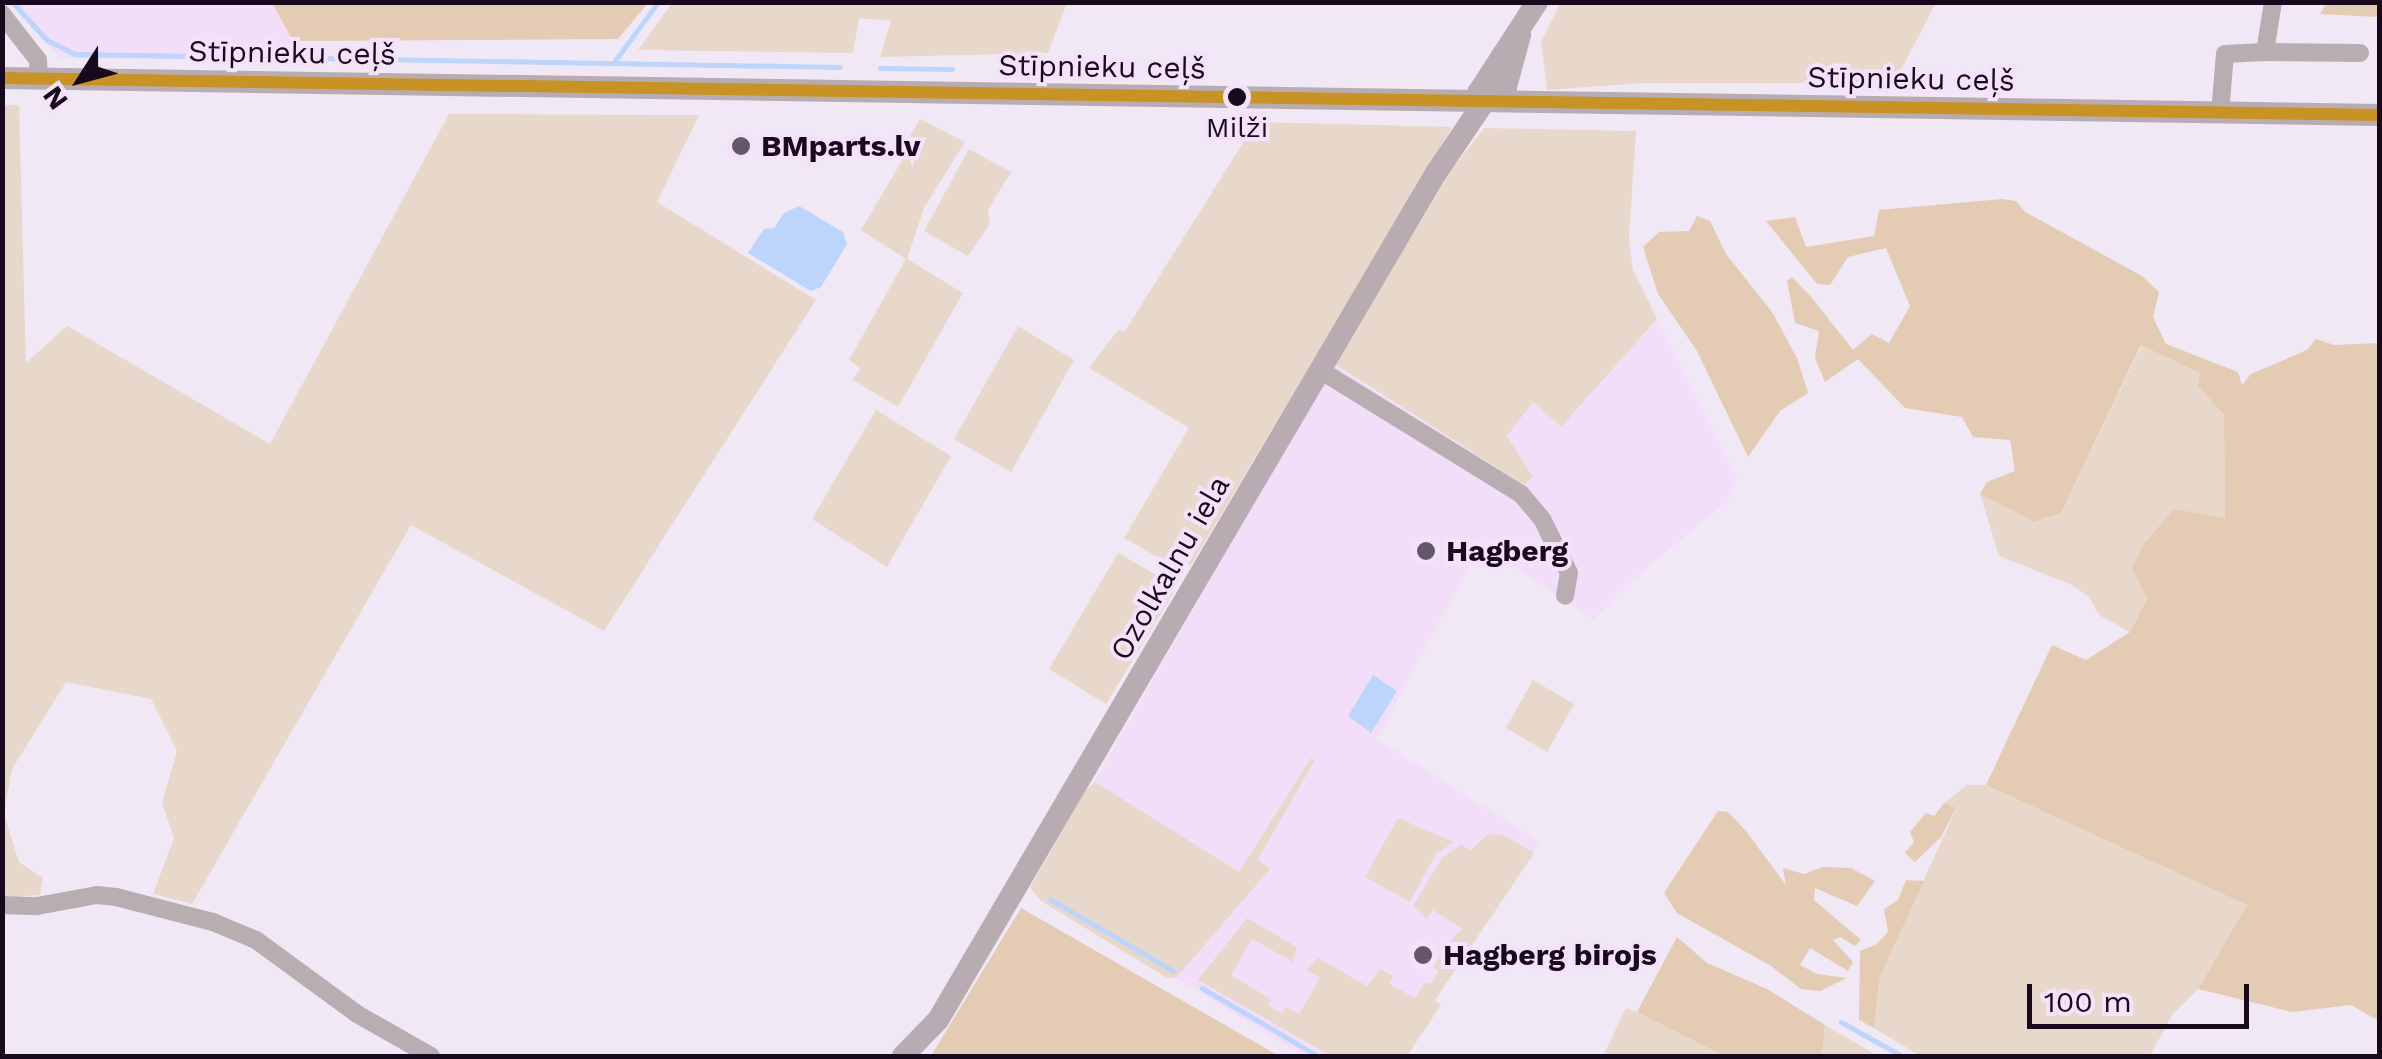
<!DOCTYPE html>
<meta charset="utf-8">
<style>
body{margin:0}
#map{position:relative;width:2382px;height:1059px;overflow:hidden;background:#f1e8f5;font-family:"Work Sans",sans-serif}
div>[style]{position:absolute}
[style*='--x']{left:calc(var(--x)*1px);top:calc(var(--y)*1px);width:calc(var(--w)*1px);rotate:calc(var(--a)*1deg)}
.built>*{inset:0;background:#f2def9}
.green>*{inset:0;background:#e8d8cb}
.forest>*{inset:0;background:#e3cbb4}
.water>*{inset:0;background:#bdd4fb}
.stream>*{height:5px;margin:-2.5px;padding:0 2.5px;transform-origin:2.5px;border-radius:2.5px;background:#bdd4fb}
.street>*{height:18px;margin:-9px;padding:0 9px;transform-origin:9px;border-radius:9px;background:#b8aeb2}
.secondary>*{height:22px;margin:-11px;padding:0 11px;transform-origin:11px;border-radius:11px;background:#b8acb2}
.bus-1>*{height:12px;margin:-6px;padding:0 6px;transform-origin:6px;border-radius:6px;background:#c89225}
.dots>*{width:28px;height:28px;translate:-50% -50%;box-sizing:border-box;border:5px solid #f4e2fb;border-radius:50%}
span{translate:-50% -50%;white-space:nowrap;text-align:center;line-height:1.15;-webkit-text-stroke:8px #f4e2fb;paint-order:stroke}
.bus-label{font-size:28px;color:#18091d}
.street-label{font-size:30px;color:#18091d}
.poi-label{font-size:30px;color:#18091d;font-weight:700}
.left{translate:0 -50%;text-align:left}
.frame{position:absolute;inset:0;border:5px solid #18091d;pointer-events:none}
.north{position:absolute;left:30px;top:30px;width:100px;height:100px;-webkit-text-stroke:8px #f4e2fb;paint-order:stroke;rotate:234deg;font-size:28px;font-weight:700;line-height:40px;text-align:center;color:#18091d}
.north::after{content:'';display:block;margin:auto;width:35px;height:45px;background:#18091d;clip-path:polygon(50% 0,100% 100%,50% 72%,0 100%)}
.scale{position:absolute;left:2027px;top:984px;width:222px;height:45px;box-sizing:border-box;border:5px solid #18091d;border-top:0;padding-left:12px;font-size:30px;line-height:35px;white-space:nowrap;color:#18091d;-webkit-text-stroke:8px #f4e2fb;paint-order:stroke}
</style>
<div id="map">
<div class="built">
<i style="clip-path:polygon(10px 3px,272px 3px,293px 41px,274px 61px,60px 58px)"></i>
<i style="clip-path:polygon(1657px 319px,1737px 478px,1728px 501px,1631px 581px,1593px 620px,1481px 544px,1377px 739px,1540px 842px,1435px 1000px,1441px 1005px,1407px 1056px,1303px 1056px,1032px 889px,1335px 364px,1524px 485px,1533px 477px,1507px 436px,1534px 401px,1561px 426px)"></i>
</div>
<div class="green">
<i style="clip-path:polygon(672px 3px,672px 2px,1067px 3px,1048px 53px,880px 57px,891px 21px,859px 18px,853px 53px,638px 50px)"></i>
<i style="clip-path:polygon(1560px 3px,1560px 2px,1936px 3px,1894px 83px,1643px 83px,1547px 90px,1541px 42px)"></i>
<i style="clip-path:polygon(3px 105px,19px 105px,26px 363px,67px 326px,270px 444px,449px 114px,699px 115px,657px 202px,816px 300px,604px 631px,411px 525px,192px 904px,153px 894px,174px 838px,162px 803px,177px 751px,151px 699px,66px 682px,12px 769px,4px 814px,19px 862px,43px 878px,40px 895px,11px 897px,3px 894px)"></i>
<i style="clip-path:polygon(920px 119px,965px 142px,924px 208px,907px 259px,963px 293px,898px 407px,853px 380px,860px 368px,849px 360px,906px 259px,861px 230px,913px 142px,909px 138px)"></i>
<i style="clip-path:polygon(1256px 122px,1452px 127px,1191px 565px,1174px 566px,1124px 538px,1189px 428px,1089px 368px,1118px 330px,1125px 331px)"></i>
<i style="clip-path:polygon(1484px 128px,1636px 131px,1629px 238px,1633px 270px,1657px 319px,1561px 427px,1533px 402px,1507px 436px,1533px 477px,1524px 485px,1335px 364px,1452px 169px)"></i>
<i style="clip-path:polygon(969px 149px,1011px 172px,988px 210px,990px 224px,968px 256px,924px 231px)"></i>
<i style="clip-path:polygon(1018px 326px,1074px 360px,1011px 472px,954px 439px)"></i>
<i style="clip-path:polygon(2142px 345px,2200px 373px,2199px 387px,2224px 415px,2225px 519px,2132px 569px,2147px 599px,2130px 632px,2099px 615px,2089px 597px,2074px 586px,1999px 556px,1980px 494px,2034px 522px,2061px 513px)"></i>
<i style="clip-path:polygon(876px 410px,951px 456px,887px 567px,812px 519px)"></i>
<i style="clip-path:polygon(1118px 553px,1165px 580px,1173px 594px,1106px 704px,1049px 669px)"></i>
<i style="clip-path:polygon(1533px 680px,1574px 704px,1547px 752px,1506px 728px)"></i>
<i style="clip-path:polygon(1311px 758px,1315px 760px,1258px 859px,1270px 869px,1176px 978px,1167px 978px,1041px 901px,1030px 888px,1085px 791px,1095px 782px,1239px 872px)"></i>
<i style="clip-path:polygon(1967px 785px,1986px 785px,2247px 905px,2198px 989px,2172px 1015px,2150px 1056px,1920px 1056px,1874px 1028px,1880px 976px,1956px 809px,1944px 803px)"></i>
<i style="clip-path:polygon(1398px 818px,1454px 842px,1436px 854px,1410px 902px,1365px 877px)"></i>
<i style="clip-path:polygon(1488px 834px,1503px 835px,1534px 853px,1435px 1000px,1441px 1005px,1407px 1056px,1331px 1056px,1198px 980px,1247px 918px,1297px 947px,1293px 962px,1252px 939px,1231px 975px,1271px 999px,1268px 1005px,1281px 1013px,1286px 1007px,1299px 1014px,1320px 978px,1307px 970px,1318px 958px,1367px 986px,1380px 969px,1393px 976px,1390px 984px,1415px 998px,1425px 982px,1431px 984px,1439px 971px,1433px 968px,1439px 958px,1445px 960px,1453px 947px,1448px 944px,1462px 929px,1433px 910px,1427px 919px,1413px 906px,1442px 858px,1461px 845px,1471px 850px)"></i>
<i style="clip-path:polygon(1626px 1008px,1637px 1012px,1724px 1056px,1603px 1056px)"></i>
<i style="clip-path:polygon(1825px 1025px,1878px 1056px,1822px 1056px)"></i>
</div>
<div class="forest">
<i style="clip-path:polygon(2327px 2px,2379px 3px,2379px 17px,2320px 14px)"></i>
<i style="clip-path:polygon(272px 3px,648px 3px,618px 39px,293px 41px)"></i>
<i style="clip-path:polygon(2002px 199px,2016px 201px,2025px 212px,2142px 276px,2159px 292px,2153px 317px,2166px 344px,2238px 372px,2242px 385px,2251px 374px,2307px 350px,2316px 339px,2334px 345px,2379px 343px,2379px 1021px,2351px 1005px,2292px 1012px,2198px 989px,2247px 905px,1986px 785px,2052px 645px,2086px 660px,2130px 632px,2147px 599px,2132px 569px,2143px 545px,2174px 509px,2225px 518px,2224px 415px,2198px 386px,2200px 373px,2141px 345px,2061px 513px,2034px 522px,1980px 494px,1987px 482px,2015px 471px,2010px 440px,1973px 437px,1962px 417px,1905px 408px,1858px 359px,1825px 382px,1815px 358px,1819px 331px,1795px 323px,1787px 281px,1792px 277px,1812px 298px,1853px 350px,1872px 334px,1889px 343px,1910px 306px,1886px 248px,1848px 257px,1830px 285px,1817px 284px,1766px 221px,1795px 217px,1806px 247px,1874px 236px,1879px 210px)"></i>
<i style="clip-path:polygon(1697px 216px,1710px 221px,1726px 254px,1772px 312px,1797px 358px,1808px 393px,1780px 411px,1748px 457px,1697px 351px,1658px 294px,1643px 247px,1659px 232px,1689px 231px)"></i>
<i style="clip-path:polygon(1944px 803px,1956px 808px,1941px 837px,1915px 862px,1905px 853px,1914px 842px,1910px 832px,1926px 813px,1934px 816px)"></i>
<i style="clip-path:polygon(1718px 811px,1728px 812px,1746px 831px,1786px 885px,1783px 868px,1804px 874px,1823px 867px,1851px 868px,1875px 881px,1857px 906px,1815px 888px,1814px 900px,1861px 940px,1855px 946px,1840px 937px,1833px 940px,1853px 962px,1848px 971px,1810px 948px,1800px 965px,1817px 974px,1847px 978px,1820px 991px,1801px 989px,1771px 966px,1677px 913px,1664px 893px)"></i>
<i style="clip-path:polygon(1906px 880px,1924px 881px,1880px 976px,1874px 1028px,1859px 1020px,1860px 951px,1877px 944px,1888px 932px,1884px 909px,1898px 900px)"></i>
<i style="clip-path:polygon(1021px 908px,1279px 1056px,931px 1056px)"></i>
<i style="clip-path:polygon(1677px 937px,1707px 963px,1767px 989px,1825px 1025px,1822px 1056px,1724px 1056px,1637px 1012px)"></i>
</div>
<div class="water">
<i style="clip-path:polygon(799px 206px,843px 232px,847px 244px,821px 287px,811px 291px,748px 253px,764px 229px,774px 228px,784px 213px)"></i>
<i style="clip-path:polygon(1373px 675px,1397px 691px,1371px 733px,1348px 716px)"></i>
</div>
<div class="stream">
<i style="--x:12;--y:2;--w:52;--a:47.4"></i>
<i style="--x:47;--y:40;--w:31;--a:27"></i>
<i style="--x:75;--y:54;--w:765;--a:0.97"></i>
<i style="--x:614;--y:62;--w:74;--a:-53.7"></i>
<i style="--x:880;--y:68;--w:72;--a:0.8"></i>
<i style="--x:1050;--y:899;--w:143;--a:30.3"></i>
<i style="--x:1202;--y:988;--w:134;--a:30.4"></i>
<i style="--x:1841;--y:1022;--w:70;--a:29.1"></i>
</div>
<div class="street">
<i style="--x:2273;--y:2;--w:51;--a:99.1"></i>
<i style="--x:2265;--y:52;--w:95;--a:0.6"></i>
<i style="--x:2;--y:14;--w:58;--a:52"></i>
<i style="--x:38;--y:60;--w:19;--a:87"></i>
<i style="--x:2220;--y:113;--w:59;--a:-85.2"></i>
<i style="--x:2225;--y:54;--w:40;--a:-2.9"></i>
<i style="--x:1320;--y:370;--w:236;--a:31.7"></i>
<i style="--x:1521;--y:494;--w:33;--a:50"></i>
<i style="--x:1542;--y:519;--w:60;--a:63.4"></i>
<i style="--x:1569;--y:573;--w:23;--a:100"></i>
<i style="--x:2;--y:905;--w:35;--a:2"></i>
<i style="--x:37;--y:906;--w:61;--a:-10.4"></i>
<i style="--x:97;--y:895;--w:19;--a:6"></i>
<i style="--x:116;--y:897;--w:100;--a:14.5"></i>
<i style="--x:213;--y:922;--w:47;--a:22.7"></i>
<i style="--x:256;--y:940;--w:125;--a:36.2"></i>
<i style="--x:357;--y:1014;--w:85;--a:29.6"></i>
</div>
<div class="secondary">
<i style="--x:2;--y:78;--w:2378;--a:0.89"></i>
<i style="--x:1482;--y:105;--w:13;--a:-108"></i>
<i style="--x:1478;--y:93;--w:108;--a:-57"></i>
<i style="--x:903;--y:1056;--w:50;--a:-45.8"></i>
<i style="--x:938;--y:1020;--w:983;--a:-59.55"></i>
<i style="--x:1436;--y:173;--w:82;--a:-55.9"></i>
<i style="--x:1482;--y:105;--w:30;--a:-37"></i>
<i style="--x:1506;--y:87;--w:54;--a:-74.9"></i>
</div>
<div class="bus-1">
<i style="--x:2;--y:78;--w:2378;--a:0.89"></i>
</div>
<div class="dots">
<i style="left:1237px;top:97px;background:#18091d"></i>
<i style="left:741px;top:146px;background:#645769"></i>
<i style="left:1426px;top:551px;background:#645769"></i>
<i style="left:1423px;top:955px;background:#645769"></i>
</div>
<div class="bus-label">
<span style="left:1237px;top:128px">Milži</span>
</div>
<div class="street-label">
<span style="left:292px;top:53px;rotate:1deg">Stīpnieku ceļš</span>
<span style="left:1102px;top:67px;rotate:1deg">Stīpnieku ceļš</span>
<span style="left:1911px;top:79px;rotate:1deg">Stīpnieku ceļš</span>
<span style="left:1170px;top:568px;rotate:-60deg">Ozolkalnu iela</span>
</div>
<div class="poi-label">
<span class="left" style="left:761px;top:146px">BMparts.lv</span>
<span class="left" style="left:1446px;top:551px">Hagberg</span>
<span class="left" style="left:1443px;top:955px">Hagberg birojs</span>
</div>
<div class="frame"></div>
<div class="north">N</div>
<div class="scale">100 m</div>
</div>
